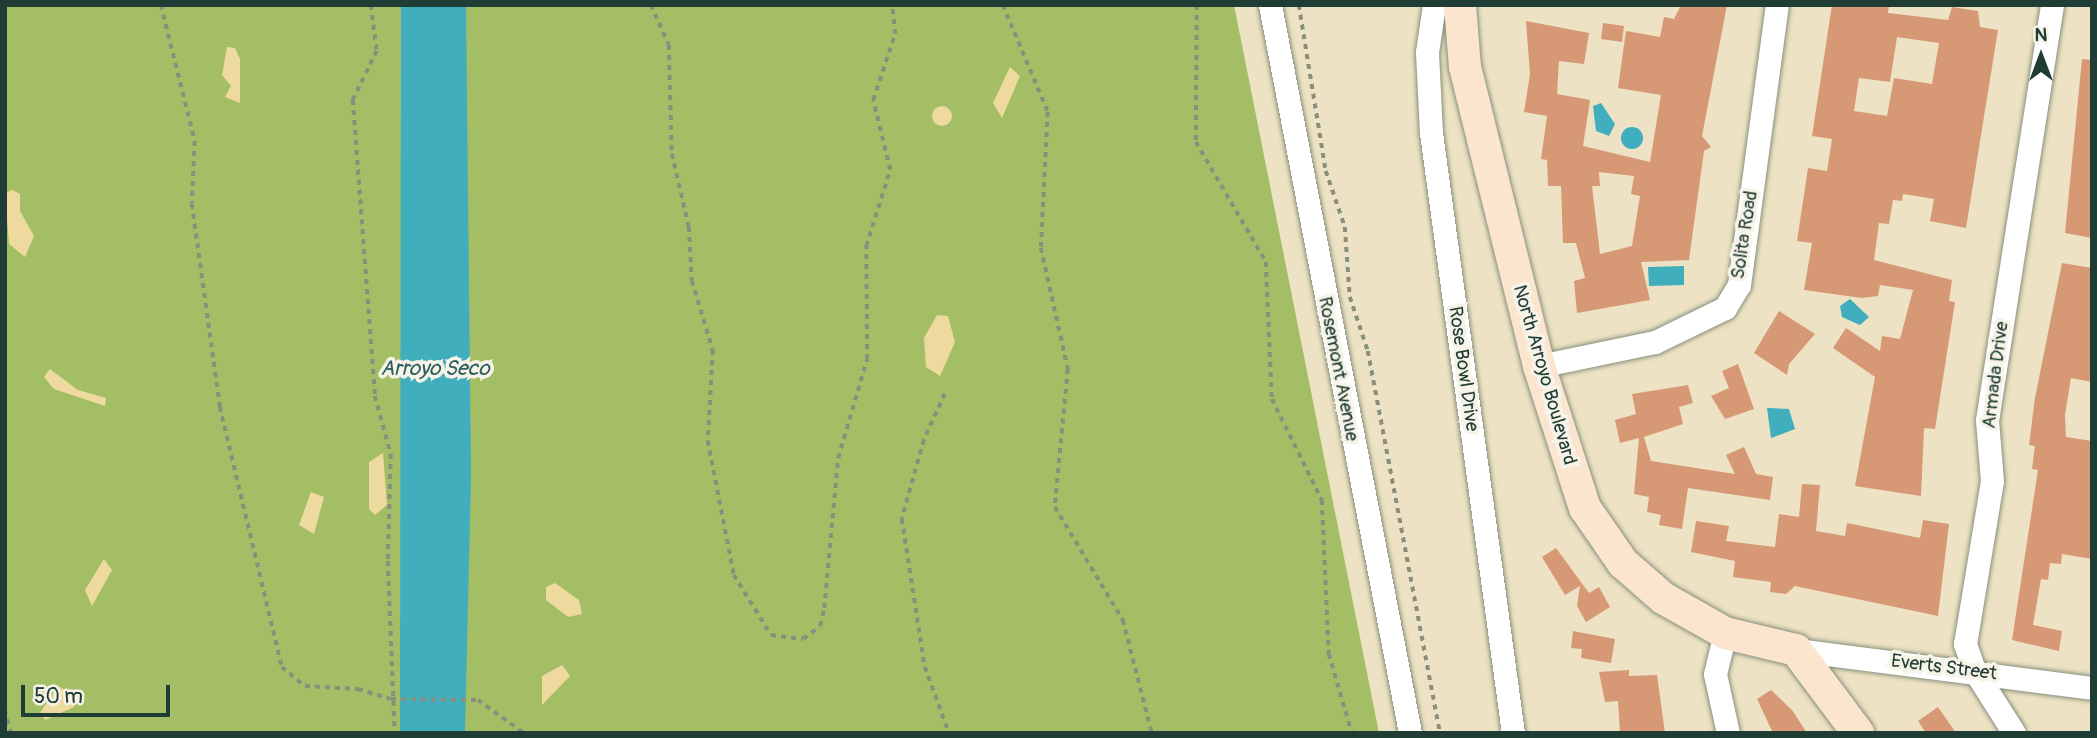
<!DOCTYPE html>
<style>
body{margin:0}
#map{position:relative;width:2097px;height:738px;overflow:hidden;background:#ede2c3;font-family:Pangolin,sans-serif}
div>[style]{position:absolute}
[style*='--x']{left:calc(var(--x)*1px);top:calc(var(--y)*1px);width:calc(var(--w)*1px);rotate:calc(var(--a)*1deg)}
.green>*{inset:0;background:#a3be65}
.sand>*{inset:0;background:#eeda9e}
.round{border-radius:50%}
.water>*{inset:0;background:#40aebc}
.building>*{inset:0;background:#d69875}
.path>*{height:3.5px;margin-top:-1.75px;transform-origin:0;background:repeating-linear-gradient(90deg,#86907c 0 5px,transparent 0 10px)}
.roads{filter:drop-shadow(0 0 2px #86907c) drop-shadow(0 0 2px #86907c)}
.street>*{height:23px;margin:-11.5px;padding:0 11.5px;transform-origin:11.5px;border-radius:11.5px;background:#fff}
.secondary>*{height:32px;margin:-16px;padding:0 16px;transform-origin:16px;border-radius:16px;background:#fbe5cf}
span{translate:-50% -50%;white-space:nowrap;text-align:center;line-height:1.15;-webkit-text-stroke:7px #f7f3e8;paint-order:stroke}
.street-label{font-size:19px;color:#1f3d34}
.water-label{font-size:21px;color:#295f5d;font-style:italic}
.frame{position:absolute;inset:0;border:7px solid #1f3d34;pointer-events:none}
.north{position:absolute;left:2006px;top:21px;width:70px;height:70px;-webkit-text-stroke:5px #f7f3e8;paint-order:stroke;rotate:0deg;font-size:19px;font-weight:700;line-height:28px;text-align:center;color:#1f3d34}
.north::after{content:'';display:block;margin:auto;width:24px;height:32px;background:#1f3d34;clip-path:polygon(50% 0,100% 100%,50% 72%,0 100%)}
.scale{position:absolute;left:21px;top:685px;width:149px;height:32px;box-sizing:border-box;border:4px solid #1f3d34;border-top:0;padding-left:9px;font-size:21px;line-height:24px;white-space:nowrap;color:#1f3d34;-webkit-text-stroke:5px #f7f3e8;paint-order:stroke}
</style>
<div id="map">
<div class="green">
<i style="clip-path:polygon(5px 5px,1234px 5px,1379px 733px,5px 733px)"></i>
</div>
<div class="sand">
<i style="clip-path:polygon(227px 47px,235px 48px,240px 59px,240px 103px,225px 97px,231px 86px,222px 75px)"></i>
<i style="clip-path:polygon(1010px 67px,1020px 76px,1002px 118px,993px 103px)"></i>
<i class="round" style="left:932px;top:106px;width:20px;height:20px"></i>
<i style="clip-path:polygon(12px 190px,20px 194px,20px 211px,34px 236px,25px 257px,9px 244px,5px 193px)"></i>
<i style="clip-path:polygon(937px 315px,948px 316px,955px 342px,940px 376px,926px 367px,924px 338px)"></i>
<i style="clip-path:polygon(50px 369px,78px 390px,106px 398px,105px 406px,54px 389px,44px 377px)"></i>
<i style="clip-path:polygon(383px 453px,387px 505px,375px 515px,369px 509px,369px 462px)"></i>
<i style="clip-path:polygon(311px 492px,324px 497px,314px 534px,299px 525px)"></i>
<i style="clip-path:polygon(104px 559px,112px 570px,92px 606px,85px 590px)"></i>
<i style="clip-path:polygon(555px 583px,579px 600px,582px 614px,568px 617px,546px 600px,546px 587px)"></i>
<i style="clip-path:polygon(562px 665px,570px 676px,542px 705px,542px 676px)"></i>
<i style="clip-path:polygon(58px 686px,69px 692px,74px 707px,45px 720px,40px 713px)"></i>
</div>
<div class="water">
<i style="clip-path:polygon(401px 5px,466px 5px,471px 476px,465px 733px,400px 733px)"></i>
<i style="clip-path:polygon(1601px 103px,1615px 124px,1609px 136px,1596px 131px,1593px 106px)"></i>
<i class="round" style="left:1621px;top:127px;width:22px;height:22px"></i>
<i style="clip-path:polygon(1684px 266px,1684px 285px,1649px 286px,1648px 267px)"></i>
<i style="clip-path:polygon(1850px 299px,1869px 317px,1860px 325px,1842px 317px,1840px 306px)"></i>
<i style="clip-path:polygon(1767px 408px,1789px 409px,1795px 429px,1771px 438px)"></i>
</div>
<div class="building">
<i style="clip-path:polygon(evenodd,1681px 5px,1727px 5px,1702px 136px,1711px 147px,1704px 151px,1689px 260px,1641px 262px,1650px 300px,1577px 313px,1574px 281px,1585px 278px,1576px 243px,1563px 243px,1561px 186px,1548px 186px,1547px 160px,1541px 159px,1547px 116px,1524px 112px,1530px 74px,1526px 21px,1589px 33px,1584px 64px,1559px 61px,1557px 94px,1590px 100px,1583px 146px,1650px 162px,1661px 95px,1618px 88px,1626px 31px,1660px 37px,1664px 17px,1674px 19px,1681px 5px,1599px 172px,1634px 176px,1631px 194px,1640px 196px,1632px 246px,1600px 254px,1592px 186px,1600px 186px,1599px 172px)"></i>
<i style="clip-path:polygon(evenodd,1832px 5px,1889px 5px,1888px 13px,1948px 20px,1952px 7px,1978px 11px,1980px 27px,1998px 30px,1966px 228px,1930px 221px,1934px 199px,1903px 194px,1902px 201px,1893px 200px,1889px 224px,1879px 223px,1874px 260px,1952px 280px,1949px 301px,1955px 302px,1935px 429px,1924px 428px,1921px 496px,1855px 486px,1875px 377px,1833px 348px,1846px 328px,1880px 351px,1882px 336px,1900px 339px,1913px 290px,1880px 285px,1878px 296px,1862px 298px,1804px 290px,1812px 243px,1797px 241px,1808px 168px,1827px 171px,1832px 139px,1812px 136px,1832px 5px,1897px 37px,1939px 43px,1932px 84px,1894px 78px,1887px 116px,1854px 111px,1859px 78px,1890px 82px,1897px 37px)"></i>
<i style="clip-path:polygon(1603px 23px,1624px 26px,1622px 42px,1601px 39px)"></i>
<i style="clip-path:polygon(2082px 59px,2092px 60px,2092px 238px,2065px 233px)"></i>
<i style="clip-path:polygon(2062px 263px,2092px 268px,2092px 382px,2071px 378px,2065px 415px,2066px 437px,2092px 441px,2092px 559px,2062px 554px,2061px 564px,2050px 563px,2048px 580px,2041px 579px,2033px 625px,2062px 631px,2059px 651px,2012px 640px,2038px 470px,2032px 469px,2035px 446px,2029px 445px,2035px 398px)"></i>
<i style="clip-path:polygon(1779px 311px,1815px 334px,1789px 364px,1787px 375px,1754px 353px)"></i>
<i style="clip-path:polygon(1738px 364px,1754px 409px,1725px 419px,1711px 396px,1729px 388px,1722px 371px)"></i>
<i style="clip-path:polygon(1688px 385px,1693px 403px,1679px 407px,1683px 424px,1644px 437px,1651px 461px,1735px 474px,1726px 455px,1744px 447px,1756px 474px,1773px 477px,1770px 500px,1688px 488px,1682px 529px,1659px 525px,1661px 515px,1647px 512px,1649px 497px,1634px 494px,1639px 438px,1620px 443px,1615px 420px,1636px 414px,1632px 394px)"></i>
<i style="clip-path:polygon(1802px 484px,1820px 485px,1816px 531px,1845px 536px,1847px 523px,1920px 538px,1923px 520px,1949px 524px,1938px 616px,1795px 586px,1786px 594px,1770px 592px,1771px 582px,1733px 577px,1735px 561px,1691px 552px,1696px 521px,1729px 526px,1726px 541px,1775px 547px,1779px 514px,1799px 517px)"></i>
<i style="clip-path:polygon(1556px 548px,1589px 593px,1599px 587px,1610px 607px,1586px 622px,1577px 606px,1580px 586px,1565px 595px,1542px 557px)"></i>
<i style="clip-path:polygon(1573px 631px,1615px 639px,1611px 663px,1581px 658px,1582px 649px,1571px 648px)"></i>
<i style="clip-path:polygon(1629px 670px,1629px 676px,1657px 675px,1665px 733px,1620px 733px,1618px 701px,1605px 702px,1599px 672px)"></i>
<i style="clip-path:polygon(1771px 690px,1792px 710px,1807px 733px,1773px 733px,1757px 699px)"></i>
<i style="clip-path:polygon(1938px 707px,1956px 733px,1926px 733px,1918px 721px)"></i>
</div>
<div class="path">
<i style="--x:161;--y:5;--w:140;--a:76"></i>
<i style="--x:195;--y:141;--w:63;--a:92.7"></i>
<i style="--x:192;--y:204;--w:205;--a:82.1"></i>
<i style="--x:220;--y:407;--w:267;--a:76.6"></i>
<i style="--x:282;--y:667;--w:30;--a:40"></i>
<i style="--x:305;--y:686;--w:53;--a:3.2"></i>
<i style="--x:358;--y:689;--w:34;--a:17"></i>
<i style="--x:391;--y:699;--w:87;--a:0.7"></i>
<i style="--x:478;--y:700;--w:57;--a:35.7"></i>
<i style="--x:371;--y:5;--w:46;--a:82.6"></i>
<i style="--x:377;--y:51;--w:55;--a:116.1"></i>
<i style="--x:353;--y:100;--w:297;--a:85.7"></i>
<i style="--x:375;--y:396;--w:60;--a:74.6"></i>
<i style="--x:391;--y:454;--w:107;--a:91.6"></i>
<i style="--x:388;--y:561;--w:172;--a:87.7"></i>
<i style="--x:651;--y:5;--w:44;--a:65.8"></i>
<i style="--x:669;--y:45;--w:109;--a:88.4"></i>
<i style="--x:672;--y:154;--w:75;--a:76.9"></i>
<i style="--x:689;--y:227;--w:54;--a:86.8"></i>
<i style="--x:692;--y:281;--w:72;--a:73.1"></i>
<i style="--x:713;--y:350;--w:91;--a:93.1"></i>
<i style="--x:708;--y:441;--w:136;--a:79"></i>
<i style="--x:734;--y:575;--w:70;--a:58.3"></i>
<i style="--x:771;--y:635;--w:32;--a:7"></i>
<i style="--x:803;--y:639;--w:21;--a:-37"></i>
<i style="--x:820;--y:626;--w:18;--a:-77"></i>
<i style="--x:824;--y:608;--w:151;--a:-84.7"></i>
<i style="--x:838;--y:458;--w:103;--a:-73.7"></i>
<i style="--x:867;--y:359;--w:113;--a:-90.5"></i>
<i style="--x:866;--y:246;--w:80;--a:-72.5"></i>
<i style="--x:890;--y:170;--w:72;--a:-103.7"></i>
<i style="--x:873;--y:100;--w:70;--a:-71.6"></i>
<i style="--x:895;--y:34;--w:29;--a:-96"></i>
<i style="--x:1003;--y:5;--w:116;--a:67.2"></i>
<i style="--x:1048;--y:112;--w:136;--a:92.9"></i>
<i style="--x:1041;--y:248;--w:124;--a:77.4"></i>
<i style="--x:1068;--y:369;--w:139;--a:95.4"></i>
<i style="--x:1055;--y:507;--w:132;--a:59"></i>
<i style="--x:1123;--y:620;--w:117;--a:75.6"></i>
<i style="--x:1197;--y:5;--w:137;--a:90.4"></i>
<i style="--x:1196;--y:142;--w:139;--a:59.7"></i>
<i style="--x:1266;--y:262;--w:137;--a:87.5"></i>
<i style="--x:1272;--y:399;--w:113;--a:63.7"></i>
<i style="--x:1322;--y:500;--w:154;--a:87.4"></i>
<i style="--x:1329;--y:654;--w:82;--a:73.8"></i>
<i style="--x:1299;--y:5;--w:168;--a:80.8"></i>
<i style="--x:1326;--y:171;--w:59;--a:71.3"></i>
<i style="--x:1345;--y:227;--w:70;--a:85.9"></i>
<i style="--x:1350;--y:297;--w:57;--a:71.6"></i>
<i style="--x:1368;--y:351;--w:389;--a:79.3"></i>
<i style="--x:945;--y:394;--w:51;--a:114.5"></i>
<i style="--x:924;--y:440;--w:82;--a:105.6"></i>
<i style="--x:902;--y:519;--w:150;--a:81.2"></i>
<i style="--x:925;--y:667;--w:70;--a:70"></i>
<i style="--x:5;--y:710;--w:24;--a:75"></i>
</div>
<div class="roads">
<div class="street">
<i style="--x:1270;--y:5;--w:741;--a:79.11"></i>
<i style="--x:1434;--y:5;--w:48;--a:98.5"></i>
<i style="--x:1427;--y:52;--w:81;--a:87.2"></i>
<i style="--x:1431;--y:133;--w:606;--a:82.22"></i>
<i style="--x:1539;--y:366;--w:118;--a:-11.7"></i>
<i style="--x:1655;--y:342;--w:78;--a:-25.9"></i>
<i style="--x:1725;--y:308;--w:27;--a:-59"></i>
<i style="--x:1739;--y:285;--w:283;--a:-82.3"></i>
<i style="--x:1725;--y:633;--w:42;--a:103.7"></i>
<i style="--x:1715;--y:674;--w:60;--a:77.6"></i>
<i style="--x:1796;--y:650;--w:298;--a:7.3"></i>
<i style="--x:2014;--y:733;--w:75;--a:-122.4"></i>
<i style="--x:1974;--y:670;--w:28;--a:-109"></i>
<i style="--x:1965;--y:644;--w:165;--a:-80.6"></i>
<i style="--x:1992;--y:481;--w:61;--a:-94.7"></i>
<i style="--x:1987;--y:420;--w:420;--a:-81.1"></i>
</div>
<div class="secondary">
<i style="--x:1460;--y:5;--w:62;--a:85.4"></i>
<i style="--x:1465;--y:67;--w:308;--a:76.1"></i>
<i style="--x:1539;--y:366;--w:149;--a:72.1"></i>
<i style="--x:1585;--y:508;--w:67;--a:55.4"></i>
<i style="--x:1623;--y:563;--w:53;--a:41.2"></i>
<i style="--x:1663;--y:598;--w:71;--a:29.4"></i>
<i style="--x:1725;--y:633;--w:73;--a:13.5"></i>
<i style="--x:1796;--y:650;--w:104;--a:53.2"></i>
</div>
</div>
<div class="street-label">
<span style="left:1745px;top:235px;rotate:-81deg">Solita Road</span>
<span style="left:1338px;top:369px;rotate:79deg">Rosemont Avenue</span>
<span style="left:1463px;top:369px;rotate:82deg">Rose Bowl Drive</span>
<span style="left:1544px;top:375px;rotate:74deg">North Arroyo Boulevard</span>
<span style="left:1996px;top:375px;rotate:-83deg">Armada Drive</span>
<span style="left:1944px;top:668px;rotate:7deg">Everts Street</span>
</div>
<div class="water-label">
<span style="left:435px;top:369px">Arroyo Seco</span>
</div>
<div class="frame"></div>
<div class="north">N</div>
<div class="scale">50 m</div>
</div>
